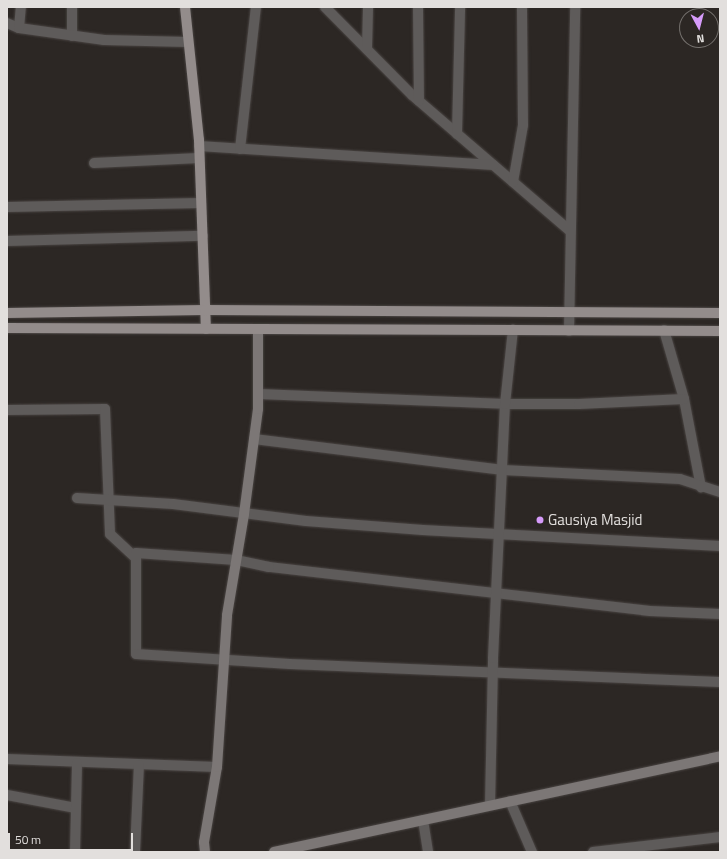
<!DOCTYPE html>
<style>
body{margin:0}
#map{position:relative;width:727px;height:859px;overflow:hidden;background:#2c2724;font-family:"Titillium Web",sans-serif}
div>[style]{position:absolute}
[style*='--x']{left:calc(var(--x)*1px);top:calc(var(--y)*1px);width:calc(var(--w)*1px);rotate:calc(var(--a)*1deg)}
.roads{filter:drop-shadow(0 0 1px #494442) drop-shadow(0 0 1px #494442)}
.minor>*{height:10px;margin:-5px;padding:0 5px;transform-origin:5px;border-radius:5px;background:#5e5b5a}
.secondary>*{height:10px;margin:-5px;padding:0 5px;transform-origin:5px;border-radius:5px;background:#7c7776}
.primary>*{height:10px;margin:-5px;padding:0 5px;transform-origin:5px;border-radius:5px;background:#938c8b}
.dots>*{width:11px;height:11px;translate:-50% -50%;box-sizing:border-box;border:2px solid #2c2724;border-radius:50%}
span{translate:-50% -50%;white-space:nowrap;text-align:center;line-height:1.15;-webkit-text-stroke:4px #2c2724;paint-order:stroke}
.poi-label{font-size:15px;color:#e2dfdd}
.left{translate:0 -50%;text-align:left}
.frame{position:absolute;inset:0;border:8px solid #e2dfdd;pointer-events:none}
.north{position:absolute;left:679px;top:8px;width:40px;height:40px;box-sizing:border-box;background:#2c2724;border:1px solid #75716e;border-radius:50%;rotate:173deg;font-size:11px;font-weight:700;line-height:16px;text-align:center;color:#e2dfdd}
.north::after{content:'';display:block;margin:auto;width:14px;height:18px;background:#d69bfa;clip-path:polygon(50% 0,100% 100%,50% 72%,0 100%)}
.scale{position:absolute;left:8px;top:833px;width:125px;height:18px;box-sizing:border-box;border:2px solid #e2dfdd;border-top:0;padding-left:5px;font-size:12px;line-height:14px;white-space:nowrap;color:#e2dfdd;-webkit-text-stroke:3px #2c2724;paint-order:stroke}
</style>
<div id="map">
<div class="roads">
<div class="minor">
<i style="--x:72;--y:7;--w:29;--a:90"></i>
<i style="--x:325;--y:7;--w:124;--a:45.3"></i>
<i style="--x:412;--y:95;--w:208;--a:40.7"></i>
<i style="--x:418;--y:7;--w:94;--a:89.4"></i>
<i style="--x:7;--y:23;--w:13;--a:23"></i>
<i style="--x:19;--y:28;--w:86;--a:8"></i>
<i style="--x:104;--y:40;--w:84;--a:1.4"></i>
<i style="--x:19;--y:28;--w:21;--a:-85"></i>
<i style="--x:367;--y:49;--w:42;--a:-88.6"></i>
<i style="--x:457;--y:134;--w:127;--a:-88.6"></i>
<i style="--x:199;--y:146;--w:295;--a:3.7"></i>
<i style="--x:240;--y:149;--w:143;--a:-83.6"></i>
<i style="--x:94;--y:163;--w:105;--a:-2.7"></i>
<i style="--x:513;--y:182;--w:58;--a:-80"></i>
<i style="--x:523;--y:125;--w:118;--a:-90.5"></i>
<i style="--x:7;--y:207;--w:194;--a:-1.2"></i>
<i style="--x:7;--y:241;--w:196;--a:-1.5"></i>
<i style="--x:664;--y:330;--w:72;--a:73.8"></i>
<i style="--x:684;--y:399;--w:90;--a:79.1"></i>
<i style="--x:569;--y:331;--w:324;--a:-88.9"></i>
<i style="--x:259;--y:394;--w:246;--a:2.3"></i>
<i style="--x:505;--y:404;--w:74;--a:0"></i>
<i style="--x:579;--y:404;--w:105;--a:-2.7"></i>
<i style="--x:7;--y:410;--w:98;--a:-0.6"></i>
<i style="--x:105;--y:409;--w:125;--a:87.7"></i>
<i style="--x:110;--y:534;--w:35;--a:43"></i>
<i style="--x:254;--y:439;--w:251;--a:7.1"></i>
<i style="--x:503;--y:470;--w:177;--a:2.9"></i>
<i style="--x:680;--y:479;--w:42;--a:18"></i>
<i style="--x:77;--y:498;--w:96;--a:3.6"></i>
<i style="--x:173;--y:504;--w:134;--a:7.3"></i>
<i style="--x:306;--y:521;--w:117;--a:4.4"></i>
<i style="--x:423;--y:530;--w:297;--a:3.1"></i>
<i style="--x:720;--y:614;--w:70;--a:-177.5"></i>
<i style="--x:650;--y:611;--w:384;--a:-173.4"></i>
<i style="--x:269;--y:567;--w:34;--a:-168"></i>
<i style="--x:236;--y:560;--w:100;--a:-176"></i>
<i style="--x:136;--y:553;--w:101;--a:90"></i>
<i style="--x:136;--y:654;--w:154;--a:3.7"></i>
<i style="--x:290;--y:664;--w:430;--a:2.4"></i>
<i style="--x:7;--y:759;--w:210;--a:2.2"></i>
<i style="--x:7;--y:795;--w:70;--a:10.7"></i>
<i style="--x:510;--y:801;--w:56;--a:66.7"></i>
<i style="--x:490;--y:805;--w:147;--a:-88.8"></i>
<i style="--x:493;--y:658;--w:254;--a:-87.3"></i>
<i style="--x:505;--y:404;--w:75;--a:-83.9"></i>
<i style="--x:423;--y:820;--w:32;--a:81"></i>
<i style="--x:75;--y:852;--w:89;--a:-88.7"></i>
<i style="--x:135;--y:852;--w:87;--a:-87.4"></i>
<i style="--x:593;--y:852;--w:128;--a:-6.7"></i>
</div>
<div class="secondary">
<i style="--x:205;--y:852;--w:10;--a:-96"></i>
<i style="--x:204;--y:842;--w:76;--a:-80.2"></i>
<i style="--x:217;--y:767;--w:152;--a:-86.2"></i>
<i style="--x:227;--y:615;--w:102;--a:-80.4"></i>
<i style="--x:244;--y:514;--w:106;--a:-82.4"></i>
<i style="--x:258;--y:409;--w:80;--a:-90"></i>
<i style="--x:274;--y:852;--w:456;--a:-12.1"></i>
</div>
<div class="primary">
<i style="--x:185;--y:7;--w:134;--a:84"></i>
<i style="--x:199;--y:140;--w:189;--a:87.9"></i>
<i style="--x:7;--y:313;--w:198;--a:-0.9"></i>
<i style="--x:205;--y:310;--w:515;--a:0.33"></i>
<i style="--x:7;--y:328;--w:713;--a:0.24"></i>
</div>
</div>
<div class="dots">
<i style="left:540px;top:520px;background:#d69bfa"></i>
</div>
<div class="poi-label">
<span class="left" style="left:548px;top:520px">Gausiya Masjid</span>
</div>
<div class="frame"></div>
<div class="north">N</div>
<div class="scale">50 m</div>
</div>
